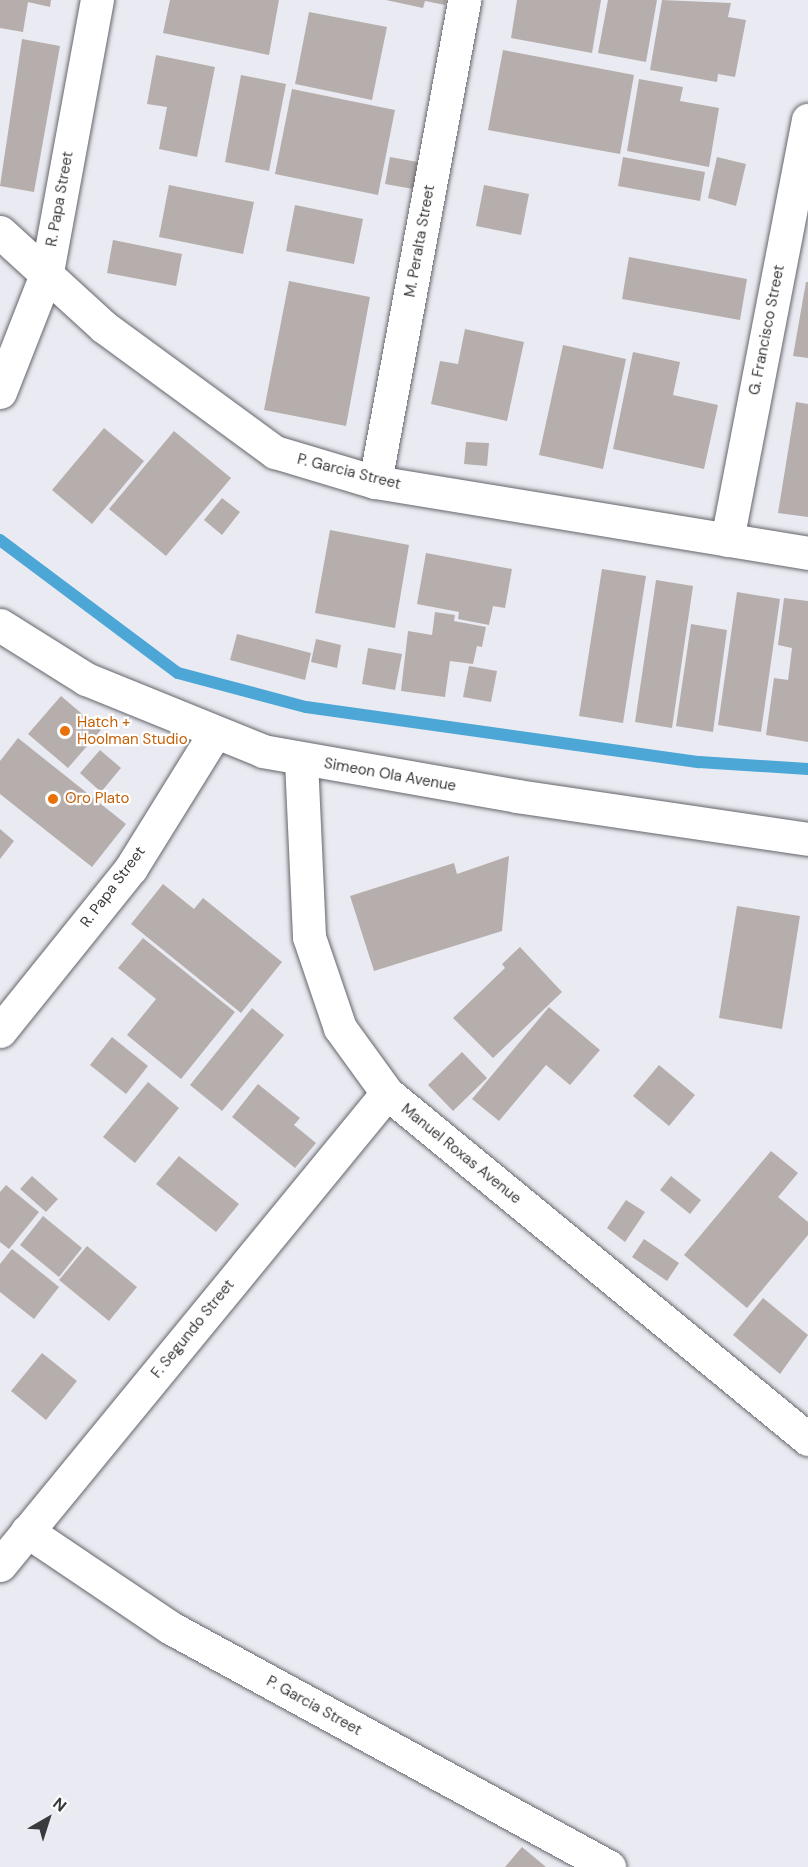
<!DOCTYPE html>
<style>
body{margin:0}
#map{position:relative;width:808px;height:1867px;overflow:hidden;background:#eaebf2;font-family:"DM Sans",sans-serif}
div>[style]{position:absolute}
[style*='--x']{left:calc(var(--x)*1px);top:calc(var(--y)*1px);width:calc(var(--w)*1px);rotate:calc(var(--a)*1deg)}
.stream>*{height:12px;margin:-6px;padding:0 6px;transform-origin:6px;border-radius:6px;background:#4ca6d6}
.building>*{inset:0;background:#b5aeac}
.roads{filter:drop-shadow(0 0 2px #64666b) drop-shadow(0 0 2px #64666b)}
.minor>*{height:33px;margin:-16.5px;padding:0 16.5px;transform-origin:16.5px;border-radius:16.5px;background:#fff}
.dots>*{width:16px;height:16px;translate:-50% -50%;box-sizing:border-box;border:3px solid #fff;border-radius:50%}
span{translate:-50% -50%;white-space:nowrap;text-align:center;line-height:1.15;-webkit-text-stroke:4.5px #fff;paint-order:stroke}
.street-label{font-size:15px;color:#393a3c}
.food-label{font-size:15px;color:#c56008}
.left{translate:0 -50%;text-align:left}
.north{position:absolute;left:18px;top:1789px;width:60px;height:60px;-webkit-text-stroke:4px #fff;paint-order:stroke;rotate:39deg;font-size:16px;font-weight:700;line-height:24px;text-align:center;color:#393a3c}
.north::after{content:'';display:block;margin:auto;width:21px;height:27px;background:#393a3c;clip-path:polygon(50% 0,100% 100%,50% 72%,0 100%)}
</style>
<div id="map">
<div class="stream">
<i style="--x:0;--y:540;--w:222;--a:36.8"></i>
<i style="--x:178;--y:673;--w:132;--a:14.9"></i>
<i style="--x:306;--y:707;--w:397;--a:8"></i>
<i style="--x:699;--y:762;--w:109;--a:3.7"></i>
</div>
<div class="building">
<i style="clip-path:polygon(0 0,51px 0,50px 7px,28px 2px,23px 32px,0 28px)"></i>
<i style="clip-path:polygon(170px 0,279px 0,269px 55px,163px 33px)"></i>
<i style="clip-path:polygon(386px 0,446px 0,445px 5px,425px 1px,423px 8px)"></i>
<i style="clip-path:polygon(517px 0,601px 0,592px 53px,511px 38px)"></i>
<i style="clip-path:polygon(608px 0,657px 0,646px 62px,598px 53px)"></i>
<i style="clip-path:polygon(662px 0,731px 3px,728px 17px,746px 20px,735px 77px,718px 74px,717px 82px,650px 70px)"></i>
<i style="clip-path:polygon(309px 12px,387px 27px,372px 100px,295px 84px)"></i>
<i style="clip-path:polygon(22px 39px,60px 46px,34px 192px,0 186px)"></i>
<i style="clip-path:polygon(503px 50px,634px 75px,620px 154px,488px 130px)"></i>
<i style="clip-path:polygon(156px 55px,215px 67px,197px 157px,159px 149px,167px 107px,147px 104px)"></i>
<i style="clip-path:polygon(241px 75px,286px 84px,269px 171px,225px 162px)"></i>
<i style="clip-path:polygon(639px 79px,683px 87px,680px 101px,719px 108px,709px 167px,627px 151px)"></i>
<i style="clip-path:polygon(292px 89px,395px 110px,378px 195px,275px 174px)"></i>
<i style="clip-path:polygon(390px 157px,423px 163px,419px 190px,385px 184px)"></i>
<i style="clip-path:polygon(623px 157px,705px 172px,700px 201px,618px 186px)"></i>
<i style="clip-path:polygon(717px 157px,746px 164px,736px 206px,708px 198px)"></i>
<i style="clip-path:polygon(169px 185px,254px 202px,243px 254px,159px 237px)"></i>
<i style="clip-path:polygon(484px 185px,529px 194px,521px 235px,476px 226px)"></i>
<i style="clip-path:polygon(295px 205px,363px 219px,354px 264px,286px 251px)"></i>
<i style="clip-path:polygon(113px 240px,182px 254px,176px 286px,107px 273px)"></i>
<i style="clip-path:polygon(629px 257px,747px 279px,740px 320px,622px 299px)"></i>
<i style="clip-path:polygon(289px 281px,370px 297px,346px 426px,264px 410px)"></i>
<i style="clip-path:polygon(806px 282px,808px 282px,808px 358px,793px 356px)"></i>
<i style="clip-path:polygon(465px 329px,524px 342px,507px 421px,431px 404px,440px 361px,458px 364px)"></i>
<i style="clip-path:polygon(563px 345px,626px 359px,603px 469px,539px 455px)"></i>
<i style="clip-path:polygon(633px 352px,680px 362px,673px 395px,718px 405px,704px 469px,613px 449px)"></i>
<i style="clip-path:polygon(796px 402px,808px 404px,808px 517px,778px 513px)"></i>
<i style="clip-path:polygon(104px 428px,144px 461px,92px 524px,52px 490px)"></i>
<i style="clip-path:polygon(174px 431px,231px 478px,166px 556px,109px 509px)"></i>
<i style="clip-path:polygon(466px 442px,489px 443px,487px 466px,464px 464px)"></i>
<i style="clip-path:polygon(222px 498px,240px 512px,222px 535px,204px 520px)"></i>
<i style="clip-path:polygon(330px 530px,409px 545px,395px 628px,315px 613px)"></i>
<i style="clip-path:polygon(426px 553px,512px 569px,505px 608px,493px 606px,489px 625px,458px 619px,459px 612px,417px 604px)"></i>
<i style="clip-path:polygon(602px 569px,646px 576px,623px 723px,579px 716px)"></i>
<i style="clip-path:polygon(656px 580px,693px 586px,672px 728px,635px 722px)"></i>
<i style="clip-path:polygon(737px 592px,780px 599px,761px 732px,718px 725px)"></i>
<i style="clip-path:polygon(784px 598px,808px 601px,808px 742px,766px 735px,774px 678px,788px 680px,792px 648px,778px 645px)"></i>
<i style="clip-path:polygon(435px 612px,455px 615px,454px 621px,486px 627px,482px 647px,477px 646px,473px 664px,450px 661px,445px 697px,401px 691px,408px 631px,432px 635px)"></i>
<i style="clip-path:polygon(691px 624px,727px 630px,713px 732px,676px 726px)"></i>
<i style="clip-path:polygon(237px 634px,311px 653px,305px 680px,230px 660px)"></i>
<i style="clip-path:polygon(316px 639px,341px 645px,337px 668px,311px 662px)"></i>
<i style="clip-path:polygon(368px 648px,402px 654px,395px 690px,362px 684px)"></i>
<i style="clip-path:polygon(469px 666px,497px 671px,491px 702px,463px 697px)"></i>
<i style="clip-path:polygon(61px 696px,101px 730px,68px 768px,28px 734px)"></i>
<i style="clip-path:polygon(18px 738px,126px 824px,92px 867px,0 794px,0 761px)"></i>
<i style="clip-path:polygon(100px 750px,121px 768px,101px 792px,80px 773px)"></i>
<i style="clip-path:polygon(0 829px,14px 841px,0 859px)"></i>
<i style="clip-path:polygon(509px 856px,502px 931px,374px 971px,350px 896px,454px 863px,457px 874px)"></i>
<i style="clip-path:polygon(163px 884px,194px 909px,203px 898px,282px 962px,241px 1013px,131px 924px)"></i>
<i style="clip-path:polygon(737px 906px,800px 916px,782px 1029px,719px 1018px)"></i>
<i style="clip-path:polygon(143px 938px,235px 1012px,181px 1079px,127px 1035px,156px 999px,118px 968px)"></i>
<i style="clip-path:polygon(520px 947px,562px 992px,493px 1058px,453px 1018px,505px 968px,502px 964px)"></i>
<i style="clip-path:polygon(549px 1007px,600px 1050px,570px 1085px,546px 1065px,499px 1121px,472px 1099px)"></i>
<i style="clip-path:polygon(252px 1008px,284px 1035px,222px 1111px,190px 1085px)"></i>
<i style="clip-path:polygon(112px 1037px,148px 1066px,126px 1094px,90px 1065px)"></i>
<i style="clip-path:polygon(462px 1052px,487px 1078px,453px 1111px,428px 1085px)"></i>
<i style="clip-path:polygon(659px 1065px,695px 1095px,669px 1126px,633px 1096px)"></i>
<i style="clip-path:polygon(148px 1082px,179px 1108px,135px 1163px,103px 1137px)"></i>
<i style="clip-path:polygon(258px 1084px,300px 1118px,294px 1125px,316px 1143px,295px 1168px,232px 1117px)"></i>
<i style="clip-path:polygon(771px 1151px,798px 1173px,778px 1197px,808px 1222px,808px 1235px,747px 1308px,684px 1255px)"></i>
<i style="clip-path:polygon(179px 1156px,239px 1204px,216px 1232px,156px 1184px)"></i>
<i style="clip-path:polygon(32px 1176px,58px 1199px,46px 1212px,20px 1189px)"></i>
<i style="clip-path:polygon(671px 1176px,701px 1200px,690px 1214px,660px 1190px)"></i>
<i style="clip-path:polygon(6px 1185px,39px 1212px,9px 1249px,0 1242px,0 1192px)"></i>
<i style="clip-path:polygon(626px 1200px,645px 1212px,625px 1242px,607px 1228px)"></i>
<i style="clip-path:polygon(43px 1216px,82px 1248px,59px 1277px,20px 1245px)"></i>
<i style="clip-path:polygon(644px 1239px,679px 1263px,667px 1281px,632px 1257px)"></i>
<i style="clip-path:polygon(87px 1246px,137px 1287px,109px 1321px,59px 1280px)"></i>
<i style="clip-path:polygon(12px 1249px,59px 1287px,34px 1319px,0 1292px,0 1264px)"></i>
<i style="clip-path:polygon(763px 1298px,808px 1335px,780px 1374px,733px 1335px)"></i>
<i style="clip-path:polygon(42px 1353px,77px 1381px,46px 1420px,11px 1391px)"></i>
<i style="clip-path:polygon(522px 1847px,546px 1867px,505px 1867px)"></i>
</div>
<div class="roads">
<div class="minor">
<i style="--x:0;--y:232;--w:141;--a:42.4"></i>
<i style="--x:104;--y:327;--w:212;--a:36.2"></i>
<i style="--x:275;--y:452;--w:104;--a:16.7"></i>
<i style="--x:375;--y:482;--w:439;--a:9.3"></i>
<i style="--x:0;--y:392;--w:129;--a:-68.6"></i>
<i style="--x:47;--y:272;--w:277;--a:-79.6"></i>
<i style="--x:375;--y:482;--w:490;--a:-79.5"></i>
<i style="--x:727;--y:540;--w:428;--a:-79.1"></i>
<i style="--x:0;--y:625;--w:102;--a:32.1"></i>
<i style="--x:86;--y:679;--w:191;--a:22.1"></i>
<i style="--x:263;--y:751;--w:258;--a:10"></i>
<i style="--x:517;--y:796;--w:294;--a:8.4"></i>
<i style="--x:301;--y:760;--w:177;--a:87.4"></i>
<i style="--x:309;--y:937;--w:96;--a:71.2"></i>
<i style="--x:340;--y:1028;--w:80;--a:54.1"></i>
<i style="--x:387;--y:1093;--w:545;--a:39.42"></i>
<i style="--x:0;--y:1031;--w:209;--a:-51.2"></i>
<i style="--x:131;--y:868;--w:158;--a:-58.2"></i>
<i style="--x:27;--y:1531;--w:174;--a:34"></i>
<i style="--x:171;--y:1628;--w:499;--a:28.6"></i>
<i style="--x:0;--y:1565;--w:610;--a:-50.65"></i>
</div>
</div>
<div class="dots">
<i style="left:65px;top:731px;background:#e8710a"></i>
<i style="left:53px;top:799px;background:#e8710a"></i>
</div>
<div class="street-label">
<span style="left:60px;top:199px;rotate:-80deg">R. Papa Street</span>
<span style="left:420px;top:241px;rotate:-80deg">M. Peralta Street</span>
<span style="left:767px;top:330px;rotate:-79deg">G. Francisco Street</span>
<span style="left:349px;top:472px;rotate:14deg">P. Garcia Street</span>
<span style="left:390px;top:775px;rotate:10deg">Simeon Ola Avenue</span>
<span style="left:113px;top:887px;rotate:-53deg">R. Papa Street</span>
<span style="left:461px;top:1154px;rotate:39deg">Manuel Roxas Avenue</span>
<span style="left:193px;top:1329px;rotate:-51deg">F. Segundo Street</span>
<span style="left:314px;top:1706px;rotate:29deg">P. Garcia Street</span>
</div>
<div class="food-label">
<span class="left" style="left:77px;top:731px">Hatch +<br>Hoolman Studio</span>
<span class="left" style="left:65px;top:799px">Oro Plato</span>
</div>
<div class="north">N</div>
</div>
